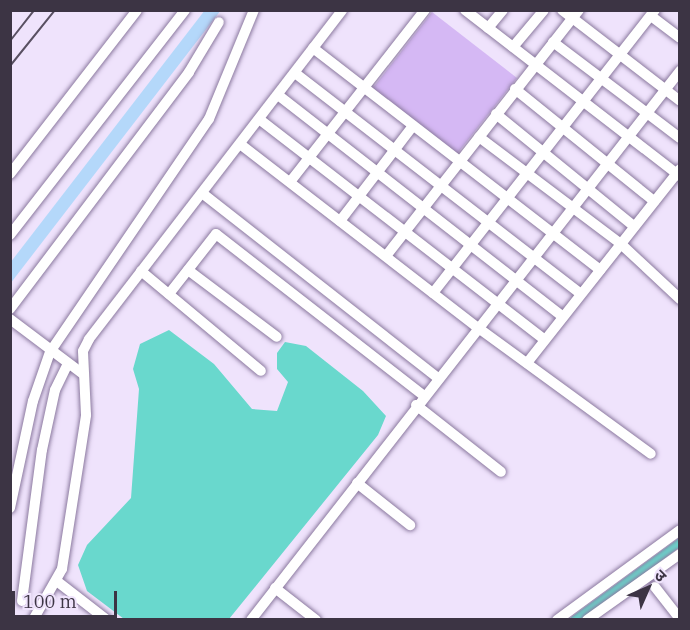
<!DOCTYPE html>
<meta charset="utf-8">
<style>
body{margin:0}
#map{position:relative;width:690px;height:630px;overflow:hidden;background:#efe3fc;font-family:"IBM Plex Serif","Noto Sans Devanagari",serif}
div>[style]{position:absolute}
[style*='--x']{left:calc(var(--x)*1px);top:calc(var(--y)*1px);width:calc(var(--w)*1px);rotate:calc(var(--a)*1deg)}
.green>*{inset:0;background:#d5b8f4}
.water>*{inset:0;background:#69d8cd}
.canal>*{height:8px;margin:-4px;padding:0 4px;transform-origin:4px;border-radius:4px;background:#69d8cd}
.building>*{inset:0;background:#b4d8fa}
.roads{filter:drop-shadow(0 0 2px #8b799f) drop-shadow(0 0 2px #8b799f)}
.minor>*{height:10px;margin:-5px;padding:0 5px;transform-origin:5px;border-radius:5px;background:#fff}
.rail>*{height:2px;margin:-1px;padding:0 1px;transform-origin:1px;border-radius:1px;background:#595062}
span{translate:-50% -50%;white-space:nowrap;text-align:center;line-height:1.15;-webkit-text-stroke:6px #efe3fc;paint-order:stroke}
.frame{position:absolute;inset:0;border:12px solid #3c3444;pointer-events:none}
.north{position:absolute;left:618px;top:558px;width:60px;height:60px;-webkit-text-stroke:4px #efe3fc;paint-order:stroke;rotate:45deg;font-size:16px;font-weight:700;line-height:24px;text-align:center;color:#3c3444}
.north::after{content:'';display:block;margin:auto;width:21px;height:27px;background:#3c3444;clip-path:polygon(50% 0,100% 100%,50% 72%,0 100%)}
.scale{position:absolute;left:12px;top:591px;width:105px;height:27px;box-sizing:border-box;border:3px solid #3c3444;border-top:0;padding-left:8px;font-size:18px;line-height:21px;white-space:nowrap;color:#3c3444;-webkit-text-stroke:4px #efe3fc;paint-order:stroke}
</style>
<div id="map">
<div class="green">
<i style="clip-path:polygon(432px 12px,517px 78px,453px 159px,369px 93px)"></i>
</div>
<div class="water">
<i style="clip-path:polygon(169px 330px,214px 364px,252px 409px,277px 411px,288px 382px,277px 369px,277px 353px,285px 342px,306px 346px,363px 391px,386px 416px,378px 435px,229px 619px,124px 619px,87px 591px,78px 565px,87px 545px,131px 498px,139px 389px,133px 369px,140px 344px)"></i>
</div>
<div class="canal">
<i style="--x:574;--y:620;--w:132;--a:-36.3"></i>
</div>
<div class="building">
<i style="clip-path:polygon(205px 10px,221px 10px,10px 284px,10px 263px)"></i>
</div>
<div class="roads">
<div class="minor">
<i style="--x:465;--y:10;--w:272;--a:37.7"></i>
<i style="--x:562;--y:10;--w:149;--a:37.6"></i>
<i style="--x:651;--y:16;--w:36;--a:37"></i>
<i style="--x:488;--y:28;--w:23;--a:-50"></i>
<i style="--x:553;--y:42;--w:159;--a:37.1"></i>
<i style="--x:513;--y:47;--w:48;--a:-50"></i>
<i style="--x:313;--y:48;--w:363;--a:37.7"></i>
<i style="--x:295;--y:73;--w:361;--a:37.7"></i>
<i style="--x:515;--y:89;--w:179;--a:38.9"></i>
<i style="--x:278;--y:95;--w:361;--a:37.9"></i>
<i style="--x:496;--y:114;--w:178;--a:39.1"></i>
<i style="--x:259;--y:119;--w:361;--a:37.7"></i>
<i style="--x:479;--y:137;--w:178;--a:37"></i>
<i style="--x:621;--y:244;--w:81;--a:43"></i>
<i style="--x:240;--y:144;--w:299;--a:37.7"></i>
<i style="--x:477;--y:327;--w:215;--a:36.1"></i>
<i style="--x:10;--y:174;--w:207;--a:-52.2"></i>
<i style="--x:290;--y:182;--w:219;--a:-51.9"></i>
<i style="--x:202;--y:193;--w:300;--a:38.1"></i>
<i style="--x:340;--y:221;--w:120;--a:-52.5"></i>
<i style="--x:10;--y:235;--w:285;--a:-52.1"></i>
<i style="--x:386;--y:256;--w:313;--a:-51.9"></i>
<i style="--x:188;--y:270;--w:111;--a:37"></i>
<i style="--x:141;--y:271;--w:156;--a:39.8"></i>
<i style="--x:433;--y:293;--w:360;--a:-51.9"></i>
<i style="--x:169;--y:294;--w:76;--a:-51.9"></i>
<i style="--x:216;--y:234;--w:264;--a:37.9"></i>
<i style="--x:10;--y:309;--w:297;--a:-52.9"></i>
<i style="--x:189;--y:72;--w:58;--a:-59"></i>
<i style="--x:10;--y:319;--w:91;--a:37"></i>
<i style="--x:527;--y:363;--w:247;--a:-51.7"></i>
<i style="--x:416;--y:405;--w:108;--a:38.2"></i>
<i style="--x:357;--y:483;--w:68;--a:38.4"></i>
<i style="--x:10;--y:508;--w:109;--a:-77.9"></i>
<i style="--x:33;--y:401;--w:52;--a:-70.9"></i>
<i style="--x:50;--y:352;--w:282;--a:-55.7"></i>
<i style="--x:209;--y:119;--w:118;--a:-67.6"></i>
<i style="--x:58;--y:582;--w:62;--a:37.8"></i>
<i style="--x:655;--y:587;--w:41;--a:52"></i>
<i style="--x:275;--y:588;--w:52;--a:38"></i>
<i style="--x:22;--y:601;--w:152;--a:-82.5"></i>
<i style="--x:42;--y:450;--w:61;--a:-77.8"></i>
<i style="--x:55;--y:390;--w:28;--a:-64"></i>
<i style="--x:33;--y:620;--w:59;--a:-60.4"></i>
<i style="--x:62;--y:569;--w:156;--a:-81.1"></i>
<i style="--x:86;--y:415;--w:64;--a:-92.7"></i>
<i style="--x:83;--y:351;--w:13;--a:-63"></i>
<i style="--x:89;--y:339;--w:415;--a:-52.4"></i>
<i style="--x:251;--y:620;--w:697;--a:-52"></i>
<i style="--x:557;--y:620;--w:152;--a:-36.2"></i>
<i style="--x:587;--y:620;--w:114;--a:-35.4"></i>
</div>
</div>
<div class="rail">
<i style="--x:10;--y:41;--w:39;--a:-52"></i>
<i style="--x:10;--y:66;--w:72;--a:-51.2"></i>
</div>
<div class="frame"></div>
<div class="north">उ</div>
<div class="scale">100 m</div>
</div>
